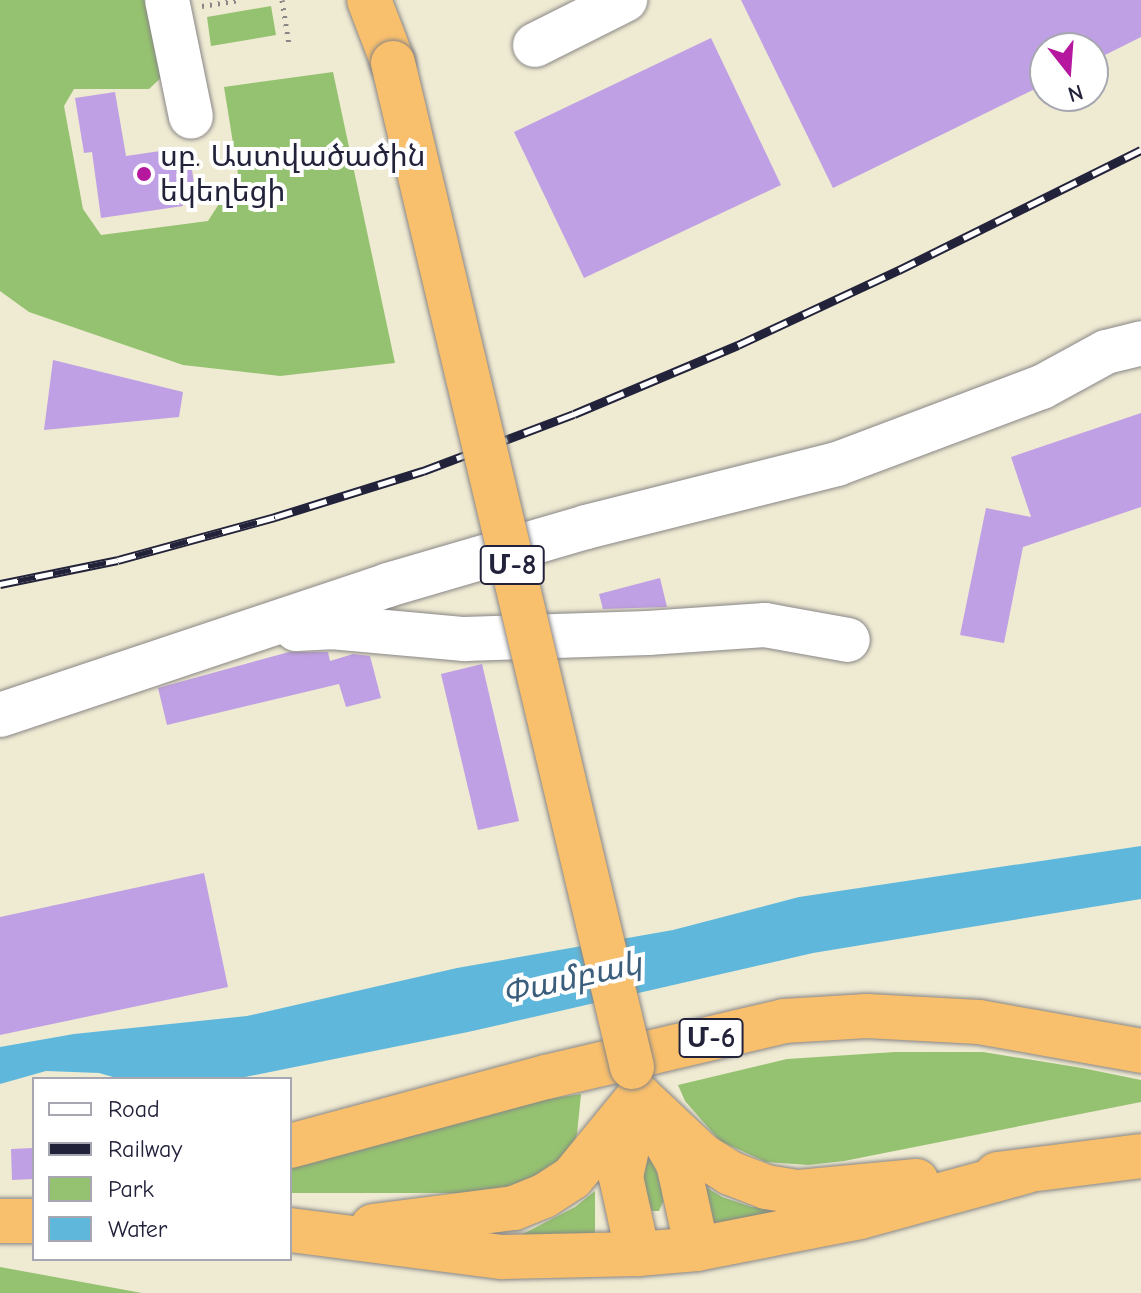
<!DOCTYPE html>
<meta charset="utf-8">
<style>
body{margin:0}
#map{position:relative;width:1141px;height:1293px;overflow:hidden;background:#efead2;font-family:"Comic Neue","Noto Sans Armenian",sans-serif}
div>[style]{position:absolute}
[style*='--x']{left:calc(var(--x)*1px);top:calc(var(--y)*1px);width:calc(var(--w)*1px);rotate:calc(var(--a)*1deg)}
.green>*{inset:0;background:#95c270}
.water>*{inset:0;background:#5fb8dc}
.building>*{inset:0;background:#bfa0e4}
.path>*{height:5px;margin-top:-2.5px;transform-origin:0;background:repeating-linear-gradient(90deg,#888686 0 2px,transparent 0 8px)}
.roads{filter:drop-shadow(0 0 2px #888686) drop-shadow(0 0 2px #888686)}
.minor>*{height:44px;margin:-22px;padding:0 22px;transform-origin:22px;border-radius:22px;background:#fff}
.highway>*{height:44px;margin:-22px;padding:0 22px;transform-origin:22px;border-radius:22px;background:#f8bf6c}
.rail>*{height:9px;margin-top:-4.5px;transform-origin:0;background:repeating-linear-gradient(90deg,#fff 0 18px,#22223b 0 36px);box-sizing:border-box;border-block:2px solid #22223b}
.bridges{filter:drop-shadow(0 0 2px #888686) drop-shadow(0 0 2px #888686)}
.highway-bridge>*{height:44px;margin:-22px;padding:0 22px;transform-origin:22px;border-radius:22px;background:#f8bf6c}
.dots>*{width:22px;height:22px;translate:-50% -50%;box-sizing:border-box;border:4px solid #fff;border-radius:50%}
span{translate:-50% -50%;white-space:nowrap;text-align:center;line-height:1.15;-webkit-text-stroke:8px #fff;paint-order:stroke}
.shield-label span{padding:2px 6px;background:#fff;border:2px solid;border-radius:6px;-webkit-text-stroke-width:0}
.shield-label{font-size:28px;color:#22223b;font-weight:700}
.poi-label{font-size:30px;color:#22223b}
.left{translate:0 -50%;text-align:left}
.water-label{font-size:32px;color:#3a5e7b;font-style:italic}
.legend{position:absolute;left:32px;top:1077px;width:260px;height:184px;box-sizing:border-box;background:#fff;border:2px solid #a7a7b1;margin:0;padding:10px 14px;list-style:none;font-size:24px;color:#22223b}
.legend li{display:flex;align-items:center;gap:16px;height:40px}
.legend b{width:40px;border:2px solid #a7a7b1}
.north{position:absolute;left:1029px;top:32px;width:80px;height:80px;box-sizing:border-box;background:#fff;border:2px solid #a7a7b1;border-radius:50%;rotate:163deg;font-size:22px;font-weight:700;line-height:32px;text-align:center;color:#22223b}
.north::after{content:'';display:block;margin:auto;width:28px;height:36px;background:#b5179e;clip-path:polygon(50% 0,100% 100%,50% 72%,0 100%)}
</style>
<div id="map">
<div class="green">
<i style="clip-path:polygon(0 0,149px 0,164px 75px,149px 89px,74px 89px,64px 106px,83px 209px,101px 235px,208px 221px,238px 174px,224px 87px,333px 72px,395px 363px,280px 376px,183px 365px,29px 312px,0 291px)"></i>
<i style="clip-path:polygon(271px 6px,276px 35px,211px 46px,207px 17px)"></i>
<i style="clip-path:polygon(895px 1052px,983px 1052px,1082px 1068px,1141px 1080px,1141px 1102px,844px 1161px,808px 1165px,766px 1162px,720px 1141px,685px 1101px,678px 1085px,787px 1059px)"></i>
<i style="clip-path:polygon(581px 1094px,577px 1134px,566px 1164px,529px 1187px,462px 1193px,290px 1193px,290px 1165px,464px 1112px)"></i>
<i style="clip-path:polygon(642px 1126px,662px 1189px,663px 1202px,659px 1211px,652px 1211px,644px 1193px)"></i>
<i style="clip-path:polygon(696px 1181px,722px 1197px,752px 1207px,785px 1209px,709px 1230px)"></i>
<i style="clip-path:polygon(595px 1191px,595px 1231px,592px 1237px,515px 1238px,575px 1207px)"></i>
<i style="clip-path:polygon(0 1267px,142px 1293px,0 1293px)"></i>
</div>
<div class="water">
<i style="clip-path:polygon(1141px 846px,1141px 899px,813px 953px,468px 1032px,235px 1079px,120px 1079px,99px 1073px,46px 1071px,0 1084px,0 1047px,74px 1034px,247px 1016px,457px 968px,673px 930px,799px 897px)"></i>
</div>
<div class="building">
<i style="clip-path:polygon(741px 0,1141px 0,1141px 37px,1093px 61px,1093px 48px,1045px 48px,1045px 84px,833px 188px)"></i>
<i style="clip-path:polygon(711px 38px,781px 185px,584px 278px,514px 132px)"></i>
<i style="clip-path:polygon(115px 92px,126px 156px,174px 149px,176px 164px,191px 162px,194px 185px,180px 187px,183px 206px,101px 218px,92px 152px,84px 153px,75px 98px)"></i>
<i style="clip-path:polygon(53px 360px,183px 392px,179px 417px,44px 430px)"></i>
<i style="clip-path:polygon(1141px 413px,1141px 507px,1023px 547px,1004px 643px,960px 635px,986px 508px,1031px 517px,1011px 457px)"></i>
<i style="clip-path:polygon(660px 578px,667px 607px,603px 609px,599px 594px)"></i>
<i style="clip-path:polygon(289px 652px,328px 652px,330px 661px,353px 654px,370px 656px,381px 698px,346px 707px,339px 684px,167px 725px,158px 688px)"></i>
<i style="clip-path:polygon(482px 664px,519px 821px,478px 830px,441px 674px)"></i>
<i style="clip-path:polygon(204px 873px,228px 987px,0 1035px,0 917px)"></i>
<i style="clip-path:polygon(34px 1148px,34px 1179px,12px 1180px,11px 1149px)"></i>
</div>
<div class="path">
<i style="--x:282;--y:0;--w:45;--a:81"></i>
<i style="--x:202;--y:6;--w:38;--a:-9"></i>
</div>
<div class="roads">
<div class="minor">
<i style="--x:167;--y:0;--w:119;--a:78.4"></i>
<i style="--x:535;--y:45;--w:101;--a:-26.6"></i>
<i style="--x:296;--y:629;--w:35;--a:-3"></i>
<i style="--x:331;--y:627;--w:134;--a:5.2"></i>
<i style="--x:464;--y:639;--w:184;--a:-1.9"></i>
<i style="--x:648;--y:633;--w:117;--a:-3.9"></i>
<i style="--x:765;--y:625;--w:84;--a:10.2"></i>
<i style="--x:0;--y:715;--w:409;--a:-18.5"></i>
<i style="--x:388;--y:585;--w:206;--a:-16.3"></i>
<i style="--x:586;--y:527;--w:259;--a:-14.1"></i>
<i style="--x:837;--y:464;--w:219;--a:-20.6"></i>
<i style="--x:1042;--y:387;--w:73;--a:-28.7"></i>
<i style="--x:1106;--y:352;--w:36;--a:-14"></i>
</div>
<div class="highway">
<i style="--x:369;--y:0;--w:67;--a:69.1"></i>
<i style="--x:639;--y:1096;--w:88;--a:43.2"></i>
<i style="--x:703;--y:1156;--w:32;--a:32"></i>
<i style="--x:730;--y:1173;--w:39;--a:21"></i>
<i style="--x:766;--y:1187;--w:33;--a:9"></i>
<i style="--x:799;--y:1192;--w:118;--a:-5.4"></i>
<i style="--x:636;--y:1108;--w:71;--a:102.3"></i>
<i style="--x:621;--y:1177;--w:79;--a:77.6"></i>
<i style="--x:655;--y:1124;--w:45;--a:59.5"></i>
<i style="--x:678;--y:1163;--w:88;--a:77.5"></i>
<i style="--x:290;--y:1146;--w:265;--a:-15.1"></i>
<i style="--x:546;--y:1077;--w:244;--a:-13.2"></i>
<i style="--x:784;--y:1021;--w:83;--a:-3.4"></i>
<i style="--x:867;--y:1016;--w:112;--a:3.1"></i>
<i style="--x:979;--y:1022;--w:165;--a:10.1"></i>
<i style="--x:997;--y:1174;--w:145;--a:-7.1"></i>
<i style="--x:0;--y:1221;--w:34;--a:0"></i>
<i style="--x:373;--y:1226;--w:142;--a:-7.3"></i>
<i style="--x:514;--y:1208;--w:32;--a:-22"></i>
<i style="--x:544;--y:1196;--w:33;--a:-33"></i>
<i style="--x:572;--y:1178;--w:106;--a:-50.7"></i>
<i style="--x:290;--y:1230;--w:214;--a:7.3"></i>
<i style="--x:502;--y:1257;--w:136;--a:-1.3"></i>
<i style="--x:638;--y:1254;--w:59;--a:-4.8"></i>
<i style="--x:697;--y:1249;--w:166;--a:-11.1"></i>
<i style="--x:860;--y:1217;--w:171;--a:-15.3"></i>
</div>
</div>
<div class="rail">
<i style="--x:0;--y:584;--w:120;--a:-11.5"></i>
<i style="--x:118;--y:560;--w:163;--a:-15.3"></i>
<i style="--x:275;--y:517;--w:155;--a:-17.3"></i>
<i style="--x:423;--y:471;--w:161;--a:-20.7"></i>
<i style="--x:574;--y:414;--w:178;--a:-22.8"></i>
<i style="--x:738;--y:345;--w:178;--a:-25"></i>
<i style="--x:899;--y:270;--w:270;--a:-26.4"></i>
</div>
<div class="bridges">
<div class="highway-bridge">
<i style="--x:393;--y:63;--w:1032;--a:76.61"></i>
</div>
</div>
<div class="dots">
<i style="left:144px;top:174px;background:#b5179e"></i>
</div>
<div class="shield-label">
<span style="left:512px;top:565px">Մ-8</span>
<span style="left:711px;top:1038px">Մ-6</span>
</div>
<div class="poi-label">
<span class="left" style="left:160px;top:174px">սբ. Աստվածածին<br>եկեղեցի</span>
</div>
<div class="water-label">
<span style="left:572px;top:979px;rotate:-13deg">Փամբակ</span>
</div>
<ul class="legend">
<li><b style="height:10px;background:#fff"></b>Road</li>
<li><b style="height:10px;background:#22223b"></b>Railway</li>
<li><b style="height:22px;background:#95c270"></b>Park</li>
<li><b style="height:22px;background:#5fb8dc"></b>Water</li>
</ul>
<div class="north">N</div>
</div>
